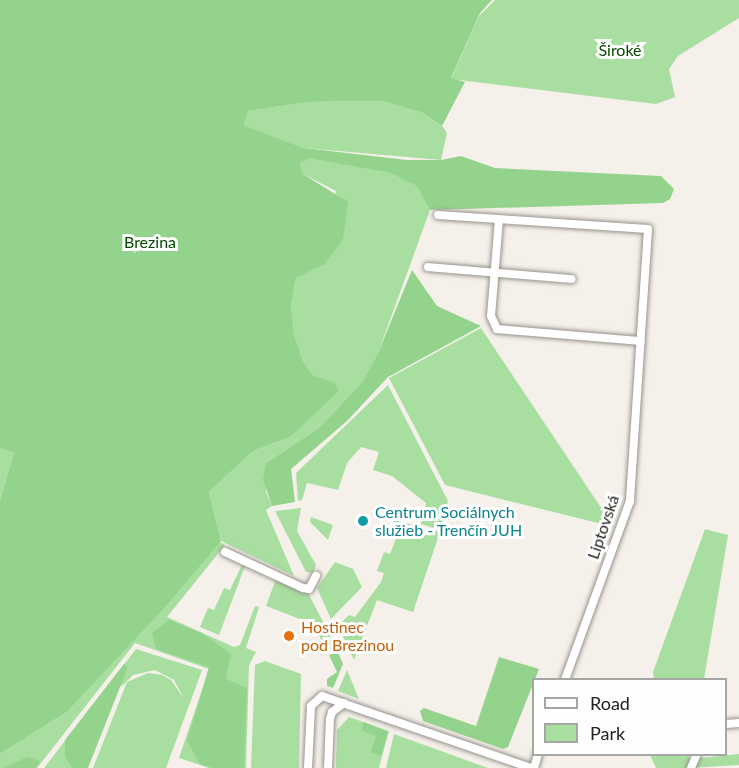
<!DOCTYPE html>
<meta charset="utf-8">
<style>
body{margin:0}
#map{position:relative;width:739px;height:768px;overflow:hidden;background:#f5f0ea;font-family:Lato,sans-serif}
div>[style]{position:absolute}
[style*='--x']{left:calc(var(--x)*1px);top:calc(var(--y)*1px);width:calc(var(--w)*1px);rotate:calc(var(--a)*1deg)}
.green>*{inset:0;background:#a8dfa1}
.forest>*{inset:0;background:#94d38c}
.roads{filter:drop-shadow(0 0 2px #97938c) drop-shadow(0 0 2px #97938c)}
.street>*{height:8px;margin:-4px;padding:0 4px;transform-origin:4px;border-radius:4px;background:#fff}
.dots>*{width:16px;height:16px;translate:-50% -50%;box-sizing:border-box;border:3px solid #fefefe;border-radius:50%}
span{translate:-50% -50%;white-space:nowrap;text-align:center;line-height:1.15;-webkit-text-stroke:6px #fefefe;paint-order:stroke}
.park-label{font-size:16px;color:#054900}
.culture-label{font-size:16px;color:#0d838f}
.left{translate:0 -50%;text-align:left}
.street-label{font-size:16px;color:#22211e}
.food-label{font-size:16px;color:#c56008}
.legend{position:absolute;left:532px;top:678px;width:195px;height:78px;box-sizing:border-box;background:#fefefe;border:2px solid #a6a6a4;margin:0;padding:8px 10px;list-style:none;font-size:18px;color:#22211e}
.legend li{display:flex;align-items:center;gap:12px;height:30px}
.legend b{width:30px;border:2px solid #a6a6a4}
</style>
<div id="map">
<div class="green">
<i style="clip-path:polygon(495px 0,739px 0,739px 18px,678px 56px,669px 69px,675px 97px,656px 104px,451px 79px,479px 16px)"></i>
<i style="clip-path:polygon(382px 101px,423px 113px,442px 126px,447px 133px,441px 160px,304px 148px,244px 125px,248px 111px,308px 102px)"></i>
<i style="clip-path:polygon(308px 157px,390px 173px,418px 186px,430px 210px,378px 353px,362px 382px,320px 427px,266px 463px,266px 492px,272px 506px,266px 510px,294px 576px,221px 541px,209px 492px,253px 451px,290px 437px,334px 382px,313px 375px,303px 361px,294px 334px,291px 304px,296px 278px,324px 265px,336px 191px,303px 174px,300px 163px)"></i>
<i style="clip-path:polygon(481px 328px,614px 527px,445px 485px,389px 378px)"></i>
<i style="clip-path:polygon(388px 385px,448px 501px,440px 530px,421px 524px,426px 503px,392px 476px,373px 470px,379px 452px,361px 447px,347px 463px,338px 490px,307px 483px,302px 500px,298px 501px,296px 473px)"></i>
<i style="clip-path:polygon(0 448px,14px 453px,0 500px)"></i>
<i style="clip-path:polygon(301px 508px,297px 531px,316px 565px,313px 573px,306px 572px,275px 511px)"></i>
<i style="clip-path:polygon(311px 517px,333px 525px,328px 540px,310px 522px)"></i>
<i style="clip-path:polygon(394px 520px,440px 532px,413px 612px,377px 600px,354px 660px,338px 626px,349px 615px,355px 617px,381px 582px,384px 573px,377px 571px,384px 552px,390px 554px,398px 533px,390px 530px)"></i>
<i style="clip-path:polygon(705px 529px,728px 535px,704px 679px,654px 679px,653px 672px)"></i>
<i style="clip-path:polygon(218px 541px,225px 545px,167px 617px,234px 647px,240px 645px,255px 606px,259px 607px,246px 648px,256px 652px,249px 665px,246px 768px,209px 768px,179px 758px,209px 669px,135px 643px,37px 768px,0 768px,0 754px,68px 711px,161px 612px)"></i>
<i style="clip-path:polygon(335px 562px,353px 569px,362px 587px,331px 619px,317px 588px)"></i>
<i style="clip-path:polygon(242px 565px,245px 566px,219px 635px,200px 627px,208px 608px,214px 610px,224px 588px,230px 590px)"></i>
<i style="clip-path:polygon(276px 579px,308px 593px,336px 647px,327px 651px,313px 624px,266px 606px)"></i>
<i style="clip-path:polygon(136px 649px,202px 670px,166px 768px,93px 768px,127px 682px,148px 673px,162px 675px,171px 680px,184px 699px,174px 680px,155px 670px,133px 675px,122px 686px,116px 684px,84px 768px,44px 768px)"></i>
<i style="clip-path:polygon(265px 661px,301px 674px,299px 768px,251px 768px,255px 665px)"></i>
<i style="clip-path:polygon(347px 670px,359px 699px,338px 691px)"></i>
<i style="clip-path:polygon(349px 717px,389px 731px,379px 768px,336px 768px,337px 730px)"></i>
<i style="clip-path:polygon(394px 734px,488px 768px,386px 768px)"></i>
<i style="clip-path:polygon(739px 754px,739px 765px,690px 768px,656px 768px,650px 755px,686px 755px,691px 759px)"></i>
</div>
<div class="forest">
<i style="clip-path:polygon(0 0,492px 0,480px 13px,451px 78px,465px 82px,442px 126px,423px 113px,382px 101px,308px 102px,248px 111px,244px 125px,304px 148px,407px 160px,441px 160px,461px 156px,495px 168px,661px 176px,674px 189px,670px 199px,663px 203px,430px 210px,417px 186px,390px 173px,309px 158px,300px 163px,303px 174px,348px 202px,343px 239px,324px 265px,296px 278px,291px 304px,294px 334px,303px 361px,313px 375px,334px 382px,339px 391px,290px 437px,253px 451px,209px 492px,221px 541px,161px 612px,68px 711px,0 754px,0 500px,14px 453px,0 448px)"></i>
<i style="clip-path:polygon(412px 270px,437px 306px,481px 326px,388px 377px,347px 421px,291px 469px,295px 502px,272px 506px,263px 479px,266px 463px,320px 427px,362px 382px,378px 353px)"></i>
<i style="clip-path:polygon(169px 620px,203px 634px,231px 654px,226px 679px,247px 688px,244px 768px,212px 768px,200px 764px,187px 741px,209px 667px,156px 649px,152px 633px)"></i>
<i style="clip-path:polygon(337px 650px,343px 664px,333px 688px,327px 686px,327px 679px,337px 672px,329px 655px)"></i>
<i style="clip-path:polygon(499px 657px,539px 669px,508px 747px,503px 749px,423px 721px,420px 711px,424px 708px,476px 726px)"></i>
<i style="clip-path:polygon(124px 664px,128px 667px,88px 768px,72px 768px,65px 756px,65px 740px)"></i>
<i style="clip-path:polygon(364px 722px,388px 732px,381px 756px,371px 752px,376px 736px,361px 730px)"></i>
<i style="clip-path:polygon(27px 757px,40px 761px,36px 768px,4px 768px)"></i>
</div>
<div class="roads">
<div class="street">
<i style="--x:438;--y:215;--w:210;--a:3.8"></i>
<i style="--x:648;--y:229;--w:273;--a:93.8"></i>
<i style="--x:630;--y:501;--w:190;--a:110"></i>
<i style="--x:499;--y:219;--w:97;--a:94.7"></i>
<i style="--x:491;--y:316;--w:14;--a:65"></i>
<i style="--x:497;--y:329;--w:144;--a:4.8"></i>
<i style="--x:428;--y:267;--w:144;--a:4.8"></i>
<i style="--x:225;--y:552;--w:86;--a:24.8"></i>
<i style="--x:303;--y:588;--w:6;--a:9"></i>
<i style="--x:309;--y:589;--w:15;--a:-62"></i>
<i style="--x:726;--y:724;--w:13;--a:-4"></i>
<i style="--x:308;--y:768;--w:62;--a:-87.2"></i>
<i style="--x:311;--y:706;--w:15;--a:-42"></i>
<i style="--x:322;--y:696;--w:221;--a:19"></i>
<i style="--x:328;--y:768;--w:49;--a:-87.7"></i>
<i style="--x:330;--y:719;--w:7;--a:-74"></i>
<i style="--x:332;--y:712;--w:15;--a:-37"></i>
<i style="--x:534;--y:768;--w:15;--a:-74"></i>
<i style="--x:691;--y:768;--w:15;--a:-67"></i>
</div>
</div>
<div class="dots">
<i style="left:363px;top:521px;background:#0f9aa8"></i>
<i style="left:289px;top:636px;background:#e8710a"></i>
</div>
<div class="park-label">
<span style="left:620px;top:50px">Široké</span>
<span style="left:150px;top:242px">Brezina</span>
</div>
<div class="culture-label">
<span class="left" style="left:375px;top:521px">Centrum Sociálnych<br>služieb - Trenčín JUH</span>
</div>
<div class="street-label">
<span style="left:603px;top:527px;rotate:-71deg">Liptovská</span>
</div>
<div class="food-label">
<span class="left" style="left:301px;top:636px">Hostinec<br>pod Brezinou</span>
</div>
<ul class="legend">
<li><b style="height:8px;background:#fff"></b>Road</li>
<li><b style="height:16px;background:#a8dfa1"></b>Park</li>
</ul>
</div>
